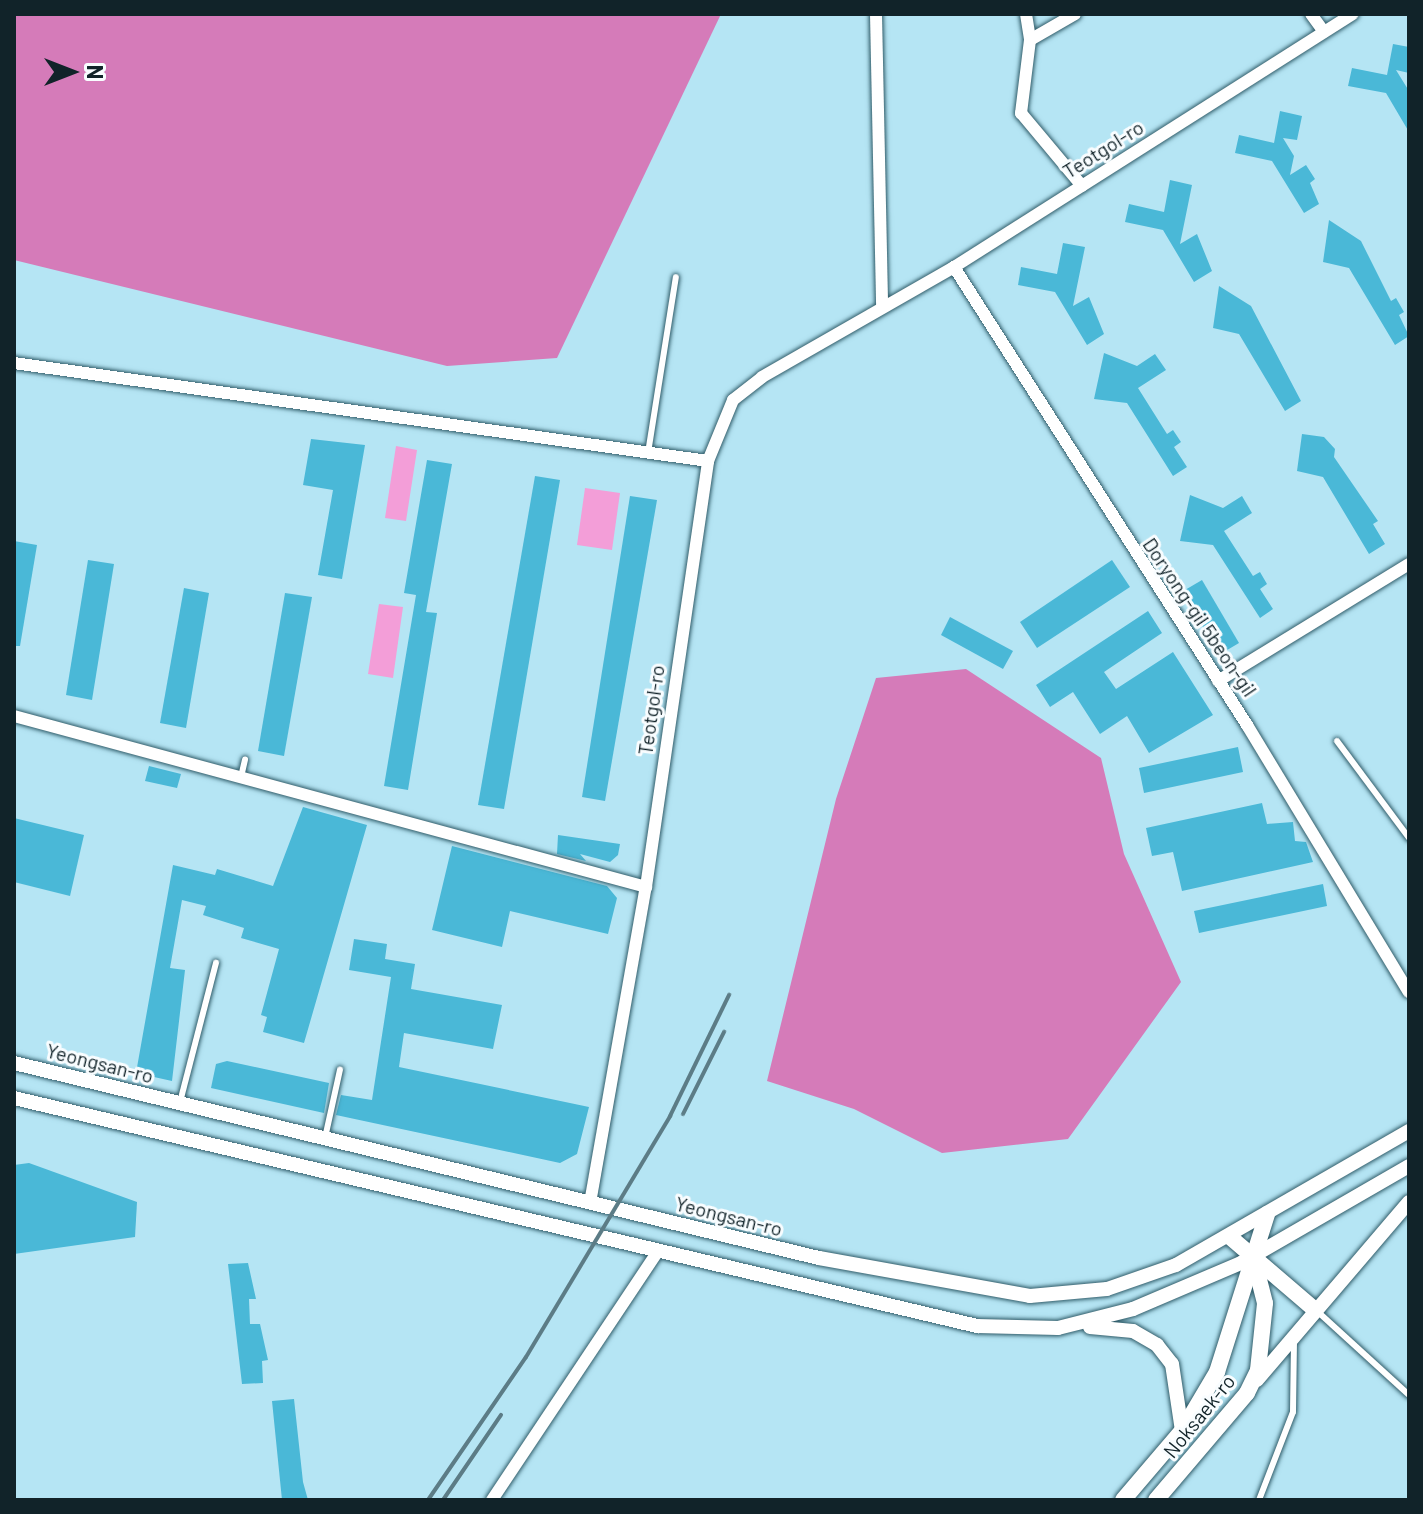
<!DOCTYPE html>
<style>
body{margin:0}
#map{position:relative;width:1423px;height:1514px;overflow:hidden;background:#b5e5f4;font-family:Barlow,sans-serif}
div>[style]{position:absolute}
[style*='--x']{left:calc(var(--x)*1px);top:calc(var(--y)*1px);width:calc(var(--w)*1px);rotate:calc(var(--a)*1deg)}
.green>*{inset:0;background:#f39ed8}
.forest>*{inset:0;background:#d57bb9}
.building>*{inset:0;background:#4ab8d7}
.roads{filter:drop-shadow(0 0 2px #305c69) drop-shadow(0 0 2px #305c69)}
.service>*{height:6px;margin:-3px;padding:0 3px;transform-origin:3px;border-radius:3px;background:#fff}
.minor>*{height:12px;margin:-6px;padding:0 6px;transform-origin:6px;border-radius:6px;background:#fff}
.tertiary>*{height:14px;margin:-7px;padding:0 7px;transform-origin:7px;border-radius:7px;background:#fff}
.secondary>*{height:16px;margin:-8px;padding:0 8px;transform-origin:8px;border-radius:8px;background:#fff}
.rail>*{height:4px;margin:-2px;padding:0 2px;transform-origin:2px;border-radius:2px;background:#5c7c86}
span{translate:-50% -50%;white-space:nowrap;text-align:center;line-height:1.15;-webkit-text-stroke:6px #f9fdff;paint-order:stroke}
.street-label{font-size:20px;color:#112329}
.frame{position:absolute;inset:0;border:16px solid #112329;pointer-events:none}
.north{position:absolute;left:32px;top:32px;width:80px;height:80px;-webkit-text-stroke:6px #f9fdff;paint-order:stroke;rotate:90deg;font-size:22px;font-weight:700;line-height:32px;text-align:center;color:#112329}
.north::after{content:'';display:block;margin:auto;width:28px;height:36px;background:#112329;clip-path:polygon(50% 0,100% 100%,50% 72%,0 100%)}
</style>
<div id="map">
<div class="green">
<i style="clip-path:polygon(396px 446px,417px 450px,406px 521px,385px 518px)"></i>
<i style="clip-path:polygon(585px 488px,620px 493px,612px 550px,577px 545px)"></i>
<i style="clip-path:polygon(379px 604px,403px 607px,393px 678px,368px 674px)"></i>
</div>
<div class="forest">
<i style="clip-path:polygon(14px 14px,721px 14px,557px 358px,447px 366px,14px 260px)"></i>
<i style="clip-path:polygon(966px 669px,1101px 758px,1124px 854px,1181px 982px,1068px 1139px,942px 1153px,854px 1109px,767px 1081px,836px 799px,876px 678px)"></i>
</div>
<div class="building">
<i style="clip-path:polygon(1393px 44px,1409px 47px,1409px 73px,1396px 70px,1409px 91px,1409px 132px,1386px 93px,1348px 86px,1352px 68px,1387px 75px)"></i>
<i style="clip-path:polygon(1280px 111px,1302px 116px,1297px 140px,1283px 138px,1294px 156px,1290px 175px,1306px 165px,1315px 179px,1310px 183px,1319px 204px,1304px 213px,1272px 161px,1235px 153px,1239px 135px,1274px 143px)"></i>
<i style="clip-path:polygon(1170px 180px,1192px 185px,1180px 244px,1197px 234px,1212px 271px,1194px 282px,1163px 230px,1125px 222px,1129px 204px,1164px 212px)"></i>
<i style="clip-path:polygon(1329px 220px,1361px 241px,1391px 301px,1396px 298px,1404px 312px,1399px 315px,1409px 336px,1395px 345px,1349px 268px,1323px 262px)"></i>
<i style="clip-path:polygon(1063px 243px,1085px 247px,1073px 306px,1089px 297px,1104px 334px,1087px 345px,1055px 292px,1018px 285px,1021px 267px,1057px 274px)"></i>
<i style="clip-path:polygon(1219px 286px,1251px 306px,1301px 401px,1285px 411px,1239px 334px,1213px 328px)"></i>
<i style="clip-path:polygon(1104px 353px,1137px 366px,1155px 354px,1166px 370px,1138px 388px,1167px 434px,1173px 430px,1181px 442px,1174px 447px,1187px 467px,1173px 476px,1127px 403px,1094px 399px)"></i>
<i style="clip-path:polygon(1302px 434px,1324px 437px,1335px 449px,1334px 457px,1378px 521px,1373px 524px,1385px 544px,1369px 554px,1323px 477px,1297px 471px)"></i>
<i style="clip-path:polygon(311px 439px,365px 445px,342px 579px,318px 575px,333px 490px,303px 485px)"></i>
<i style="clip-path:polygon(427px 460px,452px 464px,426px 612px,437px 613px,408px 790px,384px 786px,416px 595px,404px 593px)"></i>
<i style="clip-path:polygon(535px 476px,560px 480px,504px 809px,478px 805px)"></i>
<i style="clip-path:polygon(1190px 495px,1223px 508px,1242px 496px,1252px 513px,1224px 531px,1253px 576px,1260px 572px,1267px 584px,1260px 589px,1273px 609px,1260px 618px,1213px 545px,1180px 541px)"></i>
<i style="clip-path:polygon(630px 496px,657px 500px,605px 801px,582px 797px)"></i>
<i style="clip-path:polygon(14px 541px,37px 545px,20px 646px,14px 646px)"></i>
<i style="clip-path:polygon(88px 560px,114px 564px,92px 700px,66px 695px)"></i>
<i style="clip-path:polygon(1112px 560px,1130px 587px,1037px 648px,1020px 622px)"></i>
<i style="clip-path:polygon(1202px 580px,1239px 643px,1217px 656px,1185px 590px)"></i>
<i style="clip-path:polygon(184px 588px,209px 593px,186px 728px,160px 723px)"></i>
<i style="clip-path:polygon(285px 593px,312px 597px,284px 756px,258px 751px)"></i>
<i style="clip-path:polygon(1148px 611px,1162px 633px,1104px 672px,1116px 689px,1173px 652px,1213px 715px,1149px 753px,1127px 716px,1100px 734px,1073px 692px,1050px 707px,1036px 685px)"></i>
<i style="clip-path:polygon(950px 617px,1013px 651px,1003px 669px,941px 635px)"></i>
<i style="clip-path:polygon(1238px 747px,1243px 772px,1144px 793px,1139px 768px)"></i>
<i style="clip-path:polygon(149px 766px,181px 774px,177px 788px,145px 781px)"></i>
<i style="clip-path:polygon(1262px 803px,1267px 824px,1293px 822px,1295px 841px,1306px 842px,1313px 862px,1182px 891px,1173px 852px,1152px 856px,1146px 828px)"></i>
<i style="clip-path:polygon(303px 807px,367px 825px,304px 1043px,263px 1032px,267px 1017px,261px 1015px,279px 949px,241px 938px,244px 928px,203px 915px,206px 906px,182px 900px,170px 968px,185px 970px,172px 1081px,136px 1073px,173px 865px,215px 875px,217px 869px,273px 886px)"></i>
<i style="clip-path:polygon(14px 818px,84px 835px,70px 896px,14px 882px)"></i>
<i style="clip-path:polygon(558px 835px,620px 844px,618px 855px,610px 862px,580px 854px,586px 861px,557px 854px)"></i>
<i style="clip-path:polygon(452px 846px,607px 886px,617px 898px,608px 934px,510px 911px,502px 947px,432px 930px)"></i>
<i style="clip-path:polygon(1323px 884px,1327px 906px,1199px 933px,1194px 911px)"></i>
<i style="clip-path:polygon(354px 939px,387px 944px,385px 959px,415px 964px,411px 989px,502px 1005px,493px 1049px,404px 1033px,399px 1067px,589px 1107px,577px 1154px,560px 1163px,336px 1115px,341px 1095px,372px 1100px,391px 977px,349px 970px)"></i>
<i style="clip-path:polygon(227px 1061px,329px 1083px,324px 1113px,211px 1088px,216px 1064px)"></i>
<i style="clip-path:polygon(29px 1163px,137px 1202px,135px 1237px,14px 1254px,14px 1165px)"></i>
<i style="clip-path:polygon(248px 1263px,256px 1299px,249px 1299px,250px 1324px,260px 1324px,268px 1360px,262px 1361px,263px 1383px,242px 1384px,228px 1264px)"></i>
<i style="clip-path:polygon(294px 1399px,303px 1482px,308px 1500px,282px 1500px,272px 1401px)"></i>
</div>
<div class="roads">
<div class="service">
<i style="--x:648;--y:453;--w:178;--a:-81"></i>
<i style="--x:1337;--y:741;--w:121;--a:53.4"></i>
<i style="--x:241;--y:777;--w:18;--a:-77"></i>
<i style="--x:180;--y:1102;--w:144;--a:-75.5"></i>
<i style="--x:325;--y:1138;--w:70;--a:-77.6"></i>
<i style="--x:1317;--y:1311;--w:125;--a:42.4"></i>
<i style="--x:1259;--y:1500;--w:94;--a:-68.9"></i>
<i style="--x:1293;--y:1412;--w:70;--a:-89.2"></i>
</div>
<div class="minor">
<i style="--x:876;--y:14;--w:293;--a:88.8"></i>
<i style="--x:1026;--y:14;--w:26;--a:81"></i>
<i style="--x:1030;--y:40;--w:52;--a:-30"></i>
<i style="--x:1311;--y:14;--w:22;--a:54"></i>
<i style="--x:1030;--y:40;--w:74;--a:97"></i>
<i style="--x:1021;--y:113;--w:95;--a:50.1"></i>
<i style="--x:954;--y:267;--w:544;--a:57.39"></i>
<i style="--x:1247;--y:725;--w:312;--a:58.8"></i>
<i style="--x:14;--y:363;--w:701;--a:8.04"></i>
<i style="--x:1218;--y:681;--w:224;--a:-31.5"></i>
<i style="--x:14;--y:716;--w:655;--a:15.14"></i>
<i style="--x:590;--y:1203;--w:321;--a:-80"></i>
<i style="--x:646;--y:887;--w:430;--a:-81.7"></i>
<i style="--x:708;--y:461;--w:66;--a:-67.7"></i>
<i style="--x:733;--y:400;--w:37;--a:-38"></i>
<i style="--x:762;--y:377;--w:221;--a:-29.8"></i>
<i style="--x:954;--y:267;--w:472;--a:-32.4"></i>
<i style="--x:492;--y:1500;--w:296;--a:-56.3"></i>
</div>
<div class="tertiary">
<i style="--x:14;--y:1063;--w:828;--a:13.62"></i>
<i style="--x:819;--y:1258;--w:214;--a:10.2"></i>
<i style="--x:1030;--y:1296;--w:77;--a:-5.2"></i>
<i style="--x:1107;--y:1289;--w:73;--a:-19.2"></i>
<i style="--x:1176;--y:1265;--w:269;--a:-29.9"></i>
<i style="--x:14;--y:1098;--w:990;--a:13.32"></i>
<i style="--x:977;--y:1326;--w:81;--a:1.4"></i>
<i style="--x:1058;--y:1328;--w:77;--a:-14.2"></i>
<i style="--x:1133;--y:1309;--w:117;--a:-23.1"></i>
<i style="--x:1241;--y:1263;--w:194;--a:-30"></i>
<i style="--x:1090;--y:1327;--w:43;--a:5.3"></i>
<i style="--x:1133;--y:1331;--w:28;--a:30"></i>
<i style="--x:1157;--y:1345;--w:24;--a:52"></i>
<i style="--x:1172;--y:1364;--w:68;--a:81.5"></i>
<i style="--x:1257;--y:1380;--w:234;--a:-49.5"></i>
</div>
<div class="secondary">
<i style="--x:1230;--y:1237;--w:111;--a:40.6"></i>
<i style="--x:1123;--y:1500;--w:91;--a:-49.5"></i>
<i style="--x:1182;--y:1431;--w:69;--a:-59.3"></i>
<i style="--x:1217;--y:1372;--w:166;--a:-72.4"></i>
<i style="--x:1156;--y:1500;--w:140;--a:-49.6"></i>
<i style="--x:1247;--y:1393;--w:25;--a:-64"></i>
<i style="--x:1258;--y:1370;--w:67;--a:-84"></i>
<i style="--x:1265;--y:1303;--w:44;--a:-104.3"></i>
</div>
</div>
<div class="rail">
<i style="--x:683;--y:1114;--w:92;--a:-63.4"></i>
<i style="--x:428;--y:1500;--w:173;--a:-55.6"></i>
<i style="--x:526;--y:1357;--w:281;--a:-59.1"></i>
<i style="--x:670;--y:1116;--w:135;--a:-64"></i>
<i style="--x:443;--y:1500;--w:103;--a:-55.7"></i>
</div>
<div class="street-label">
<span style="left:1103px;top:149px;rotate:-32deg">Teotgol-ro</span>
<span style="left:1200px;top:617px;rotate:56deg">Doryong-gil 5beon-gil</span>
<span style="left:651px;top:710px;rotate:-82deg">Teotgol-ro</span>
<span style="left:100px;top:1063px;rotate:14deg">Yeongsan-ro</span>
<span style="left:729px;top:1216px;rotate:14deg">Yeongsan-ro</span>
<span style="left:1199px;top:1416px;rotate:-51deg">Noksaek-ro</span>
</div>
<div class="frame"></div>
<div class="north">N</div>
</div>
